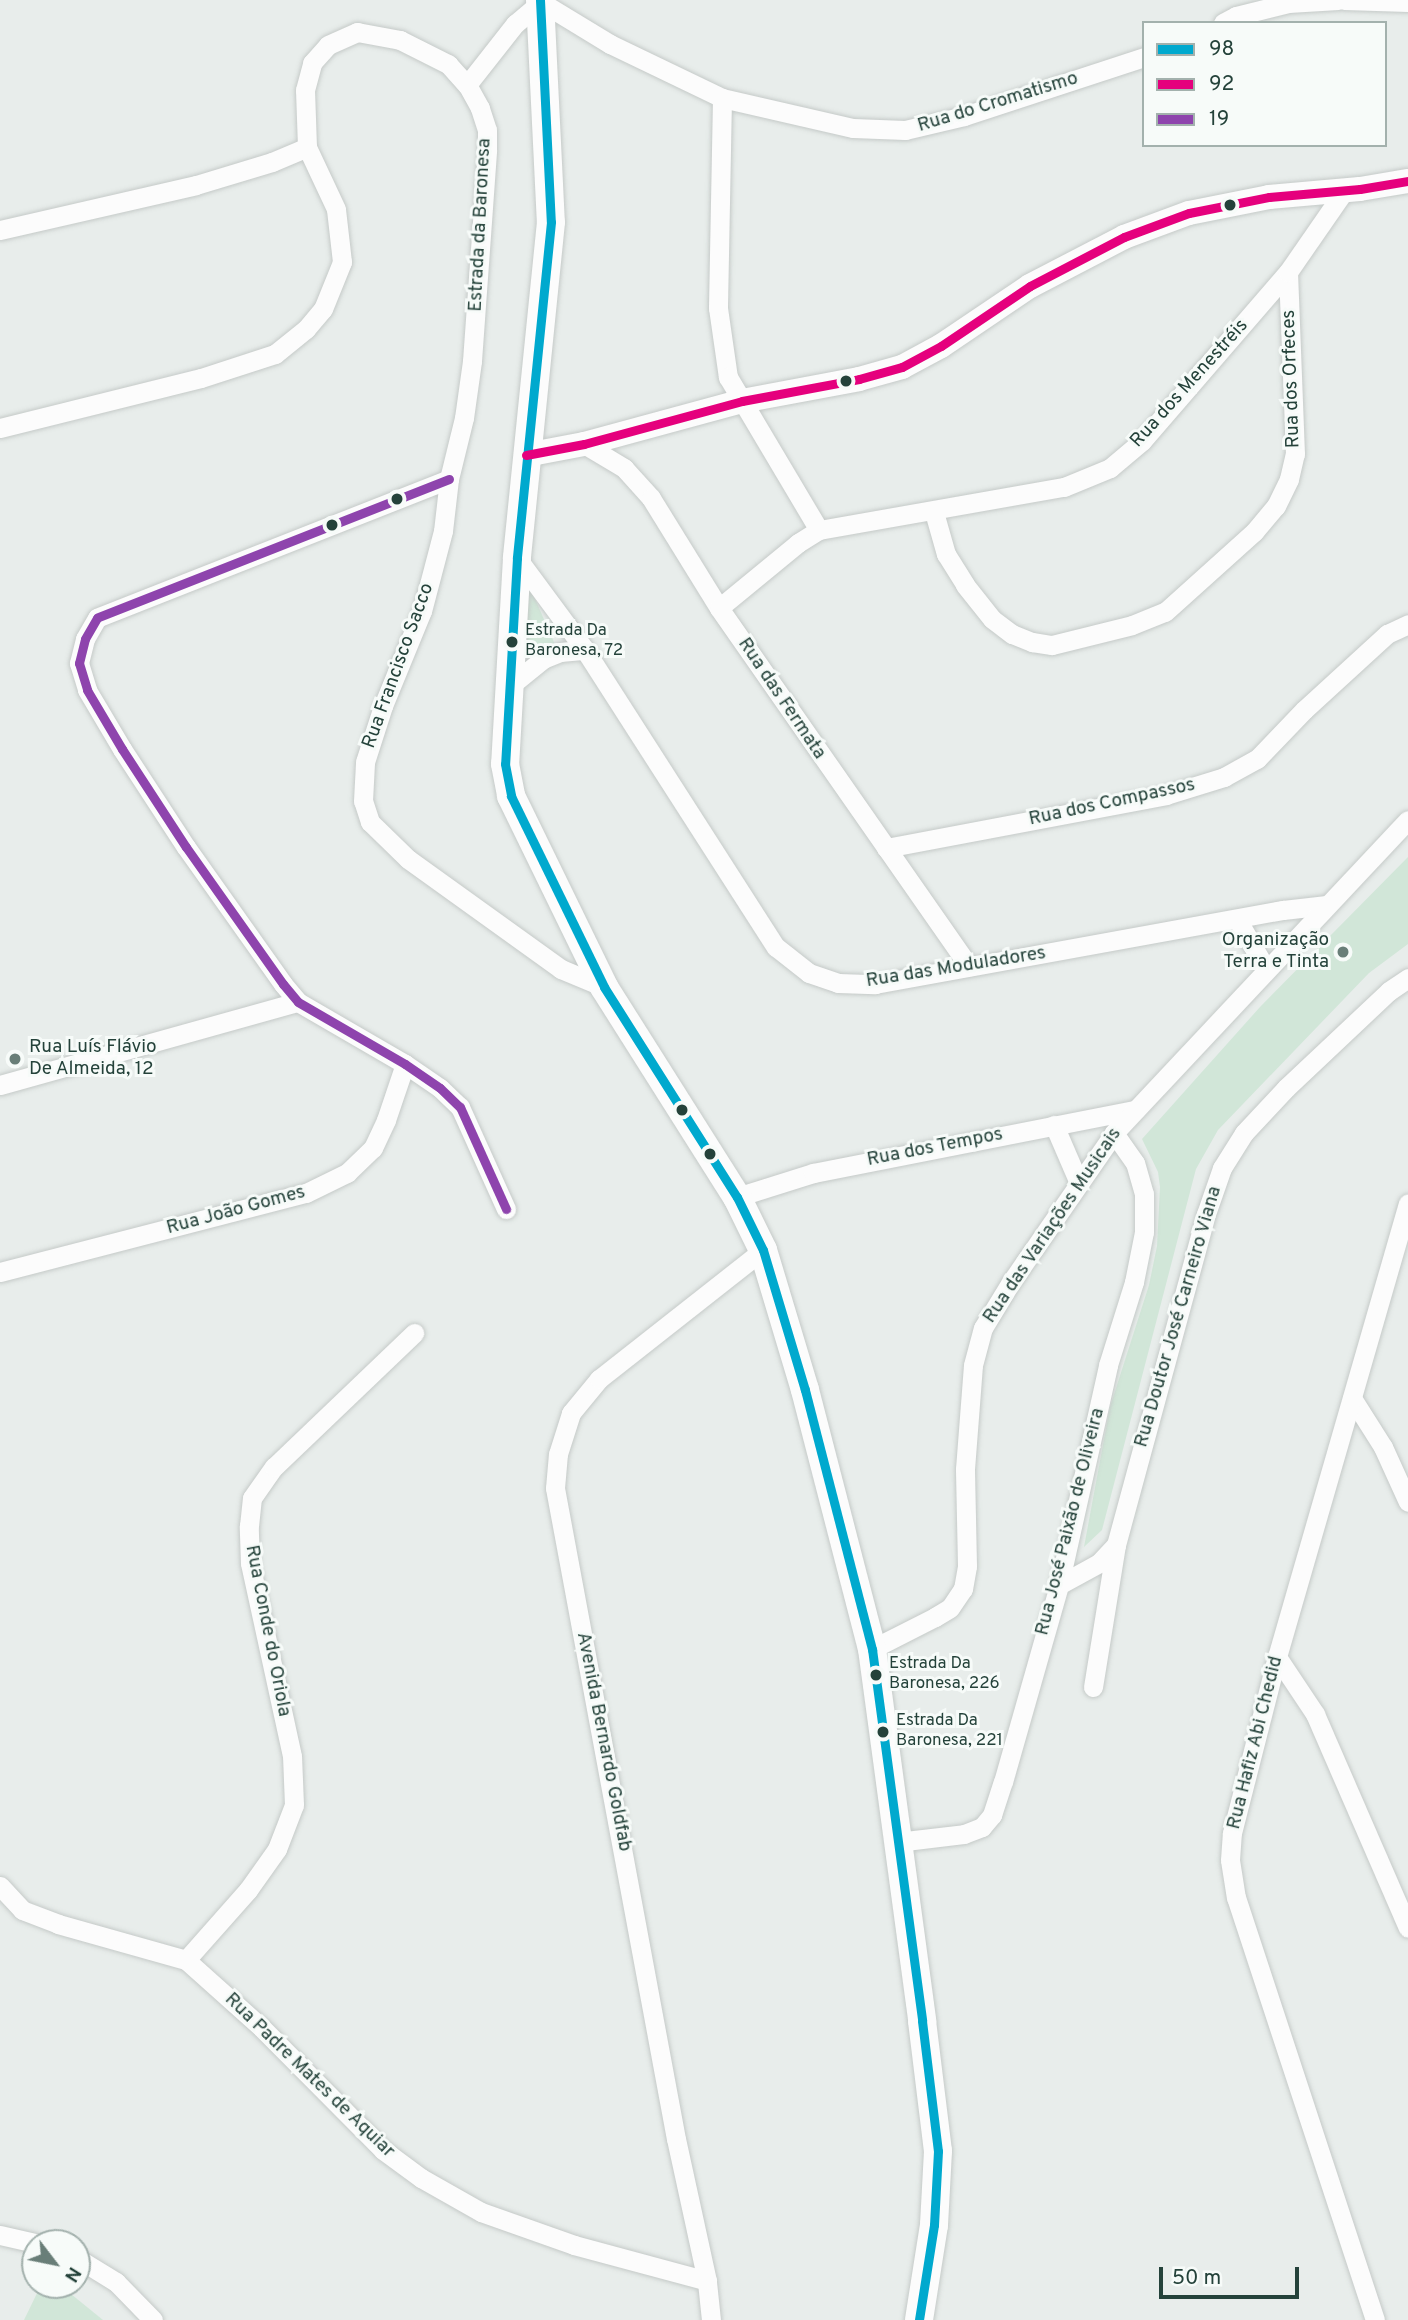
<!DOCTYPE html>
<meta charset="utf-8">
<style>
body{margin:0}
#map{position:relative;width:1408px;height:2320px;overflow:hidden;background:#e8edeb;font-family:Overpass,sans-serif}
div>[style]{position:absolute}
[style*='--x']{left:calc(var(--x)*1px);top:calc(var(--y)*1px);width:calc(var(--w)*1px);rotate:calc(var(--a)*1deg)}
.green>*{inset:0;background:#d1e6d8}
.roads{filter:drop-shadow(0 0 2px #c5cac8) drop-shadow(0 0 2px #c5cac8)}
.minor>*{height:19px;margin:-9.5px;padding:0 9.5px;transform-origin:9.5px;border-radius:9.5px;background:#fcfcfc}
.tertiary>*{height:24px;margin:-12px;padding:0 12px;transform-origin:12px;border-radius:12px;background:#fcfcfc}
.secondary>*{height:28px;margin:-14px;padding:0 14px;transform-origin:14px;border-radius:14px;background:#fcfcfc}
.bus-1>*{height:9px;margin:-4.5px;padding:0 4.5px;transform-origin:4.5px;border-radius:4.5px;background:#00a9ce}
.bus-2>*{height:9px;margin:-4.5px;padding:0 4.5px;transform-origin:4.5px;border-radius:4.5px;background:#e5007d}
.bus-3>*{height:9px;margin:-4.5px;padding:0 4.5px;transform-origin:4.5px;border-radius:4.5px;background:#8e44ad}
.dots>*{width:19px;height:19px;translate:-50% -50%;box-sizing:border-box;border:4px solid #f7fbf9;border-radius:50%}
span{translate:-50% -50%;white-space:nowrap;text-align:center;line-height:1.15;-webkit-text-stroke:6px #f7fbf9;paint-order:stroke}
.bus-label{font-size:17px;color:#24423a}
.left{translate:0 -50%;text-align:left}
.street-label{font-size:19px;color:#24423a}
.poi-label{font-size:19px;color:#24423a}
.right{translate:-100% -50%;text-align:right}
.legend{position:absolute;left:1142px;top:21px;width:245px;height:126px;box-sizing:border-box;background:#f7fbf9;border:2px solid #a3b1ad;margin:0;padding:9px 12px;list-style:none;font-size:21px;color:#24423a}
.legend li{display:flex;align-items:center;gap:14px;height:35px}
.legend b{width:35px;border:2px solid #a3b1ad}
.north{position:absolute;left:21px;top:2229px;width:70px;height:70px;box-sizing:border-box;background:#f7fbf9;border:2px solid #a3b1ad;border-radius:50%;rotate:122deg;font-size:19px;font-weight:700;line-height:28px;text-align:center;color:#24423a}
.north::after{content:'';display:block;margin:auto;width:24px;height:32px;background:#697e78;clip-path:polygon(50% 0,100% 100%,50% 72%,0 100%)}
.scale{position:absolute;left:1159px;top:2267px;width:140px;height:32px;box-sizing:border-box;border:4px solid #24423a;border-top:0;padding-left:9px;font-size:21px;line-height:24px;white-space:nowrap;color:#24423a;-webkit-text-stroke:5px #f7fbf9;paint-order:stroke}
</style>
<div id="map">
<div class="green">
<i style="clip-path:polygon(528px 583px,557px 649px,519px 656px)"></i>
<i style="clip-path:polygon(1408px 857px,1408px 944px,1369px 973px,1218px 1130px,1196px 1169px,1102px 1530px,1084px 1547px,1110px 1407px,1149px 1285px,1157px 1246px,1160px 1187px,1158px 1172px,1142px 1139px,1260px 1007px)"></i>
<i style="clip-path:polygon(41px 2285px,55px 2285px,71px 2294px,103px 2320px,24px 2320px)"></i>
</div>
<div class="roads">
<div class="minor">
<i style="--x:1344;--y:0;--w:64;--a:1.8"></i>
<i style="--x:1223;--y:23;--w:15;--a:-28"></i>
<i style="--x:1236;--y:16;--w:54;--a:-14"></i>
<i style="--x:1288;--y:3;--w:50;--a:-3.4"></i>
<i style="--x:722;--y:98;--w:210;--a:91.1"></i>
<i style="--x:718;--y:308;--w:70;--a:81.8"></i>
<i style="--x:728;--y:377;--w:178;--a:59.3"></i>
<i style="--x:0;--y:230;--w:201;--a:-12.9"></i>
<i style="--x:196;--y:185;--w:79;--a:-16.8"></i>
<i style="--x:272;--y:162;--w:38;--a:-23"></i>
<i style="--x:307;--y:147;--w:57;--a:-92"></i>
<i style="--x:305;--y:90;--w:28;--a:-75"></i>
<i style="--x:312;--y:63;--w:24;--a:-48"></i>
<i style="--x:328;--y:45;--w:32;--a:-24"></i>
<i style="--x:357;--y:32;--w:44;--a:10.5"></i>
<i style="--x:400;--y:40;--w:54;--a:26.6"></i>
<i style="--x:448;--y:64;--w:28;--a:48"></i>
<i style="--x:0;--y:428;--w:207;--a:-14"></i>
<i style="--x:201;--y:378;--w:78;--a:-18"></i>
<i style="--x:275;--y:354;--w:40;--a:-39"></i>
<i style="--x:306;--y:329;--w:26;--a:-50"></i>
<i style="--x:323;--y:309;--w:51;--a:-68"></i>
<i style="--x:342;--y:262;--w:53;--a:-96.5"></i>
<i style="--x:336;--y:209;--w:68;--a:-115.1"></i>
<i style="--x:584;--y:444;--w:47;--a:31"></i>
<i style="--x:624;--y:468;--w:40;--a:48"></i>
<i style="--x:651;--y:498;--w:129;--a:58.3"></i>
<i style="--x:719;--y:608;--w:437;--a:55.1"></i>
<i style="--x:449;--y:479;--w:378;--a:158.5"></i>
<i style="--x:97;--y:618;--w:24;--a:120"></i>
<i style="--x:85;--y:639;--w:25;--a:104"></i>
<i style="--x:79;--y:663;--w:28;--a:73"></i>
<i style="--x:87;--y:690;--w:69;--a:59.3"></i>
<i style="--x:122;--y:749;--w:117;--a:56.9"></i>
<i style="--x:186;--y:847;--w:168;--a:54.7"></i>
<i style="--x:283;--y:984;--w:23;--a:50"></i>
<i style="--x:298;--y:1002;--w:124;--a:30.1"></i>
<i style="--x:405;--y:1064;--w:42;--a:34.4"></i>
<i style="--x:440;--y:1088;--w:28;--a:44"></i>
<i style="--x:460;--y:1107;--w:112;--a:65.7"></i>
<i style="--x:934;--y:512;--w:44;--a:74.1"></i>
<i style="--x:946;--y:554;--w:36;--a:58"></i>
<i style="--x:965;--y:585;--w:43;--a:51.5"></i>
<i style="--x:992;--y:619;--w:25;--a:37"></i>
<i style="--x:1012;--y:634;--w:22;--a:22"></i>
<i style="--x:1032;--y:642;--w:20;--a:9"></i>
<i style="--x:1052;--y:645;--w:82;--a:-14"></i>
<i style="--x:1132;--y:625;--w:35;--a:-22"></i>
<i style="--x:1165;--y:612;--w:120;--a:-42"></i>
<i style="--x:1254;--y:532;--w:34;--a:-50"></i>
<i style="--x:1276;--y:506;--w:30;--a:-64"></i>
<i style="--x:1289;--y:479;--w:26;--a:-77"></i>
<i style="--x:1295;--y:454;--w:182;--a:-92.2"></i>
<i style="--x:517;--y:558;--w:114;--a:53.5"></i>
<i style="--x:719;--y:608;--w:102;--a:-39.4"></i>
<i style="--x:798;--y:543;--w:25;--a:-32"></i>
<i style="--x:819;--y:530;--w:249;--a:-10"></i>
<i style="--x:1064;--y:487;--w:50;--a:-22.4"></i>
<i style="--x:1110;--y:468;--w:42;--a:-40.2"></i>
<i style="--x:1142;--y:441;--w:223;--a:-49.2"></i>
<i style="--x:1288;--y:272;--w:98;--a:-55.3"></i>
<i style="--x:506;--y:689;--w:48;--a:-39"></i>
<i style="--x:543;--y:659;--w:18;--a:-22"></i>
<i style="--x:560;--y:652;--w:25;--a:-5"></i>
<i style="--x:585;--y:650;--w:353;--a:57.3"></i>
<i style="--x:776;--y:947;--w:42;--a:38.2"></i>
<i style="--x:809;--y:973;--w:31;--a:19"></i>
<i style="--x:838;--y:983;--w:37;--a:2"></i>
<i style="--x:875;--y:984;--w:415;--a:-10.3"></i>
<i style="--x:1283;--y:910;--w:44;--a:-6.5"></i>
<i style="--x:886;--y:848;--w:285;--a:-10.7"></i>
<i style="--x:1166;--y:795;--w:61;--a:-17.2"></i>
<i style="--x:1224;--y:777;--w:38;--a:-29"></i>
<i style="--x:1257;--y:759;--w:68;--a:-46.2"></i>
<i style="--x:1304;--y:710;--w:113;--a:-42.5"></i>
<i style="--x:1387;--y:634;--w:23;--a:-25"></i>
<i style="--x:1237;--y:919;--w:58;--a:59.9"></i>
<i style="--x:604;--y:987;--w:47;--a:-157.3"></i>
<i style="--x:561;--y:969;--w:188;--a:-144.3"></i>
<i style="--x:408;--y:859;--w:53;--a:-135.8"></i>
<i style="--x:370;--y:822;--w:22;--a:-108"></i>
<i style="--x:363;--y:801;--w:39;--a:-87"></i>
<i style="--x:365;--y:762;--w:59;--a:-72.2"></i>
<i style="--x:383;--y:706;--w:103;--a:-67.7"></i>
<i style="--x:422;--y:611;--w:83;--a:-75.3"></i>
<i style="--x:443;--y:531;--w:52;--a:-83.4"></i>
<i style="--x:449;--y:479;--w:63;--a:-76.2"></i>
<i style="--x:464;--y:418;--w:58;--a:-82"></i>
<i style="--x:472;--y:361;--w:212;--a:-85.9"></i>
<i style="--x:487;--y:150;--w:20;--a:-90"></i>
<i style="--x:487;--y:130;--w:23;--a:-108"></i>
<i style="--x:480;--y:108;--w:26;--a:-119"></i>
<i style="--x:467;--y:85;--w:78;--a:-51.8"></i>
<i style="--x:515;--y:24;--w:34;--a:-40"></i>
<i style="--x:541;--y:2;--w:81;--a:31.3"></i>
<i style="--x:610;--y:44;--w:124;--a:25.7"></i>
<i style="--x:722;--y:98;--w:134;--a:12.9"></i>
<i style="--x:853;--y:128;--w:52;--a:2.2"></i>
<i style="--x:905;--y:130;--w:61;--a:-13.3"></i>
<i style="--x:964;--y:116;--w:189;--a:-18.1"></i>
<i style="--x:0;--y:1085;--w:309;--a:-15.6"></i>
<i style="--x:1054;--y:1125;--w:63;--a:66.7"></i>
<i style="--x:737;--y:1197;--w:80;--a:-17.5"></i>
<i style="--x:813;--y:1173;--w:328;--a:-11.1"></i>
<i style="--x:0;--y:1272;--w:316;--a:-14.5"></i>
<i style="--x:306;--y:1193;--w:46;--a:-26"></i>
<i style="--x:347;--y:1173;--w:36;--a:-44"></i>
<i style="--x:373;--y:1148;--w:31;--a:-65"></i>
<i style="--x:386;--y:1120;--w:59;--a:-71.3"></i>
<i style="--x:1352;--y:1398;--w:58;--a:57.7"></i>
<i style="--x:1383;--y:1447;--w:60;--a:65.6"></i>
<i style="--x:1059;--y:1585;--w:46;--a:-28.8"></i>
<i style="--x:1099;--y:1563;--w:25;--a:-47"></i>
<i style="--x:872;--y:1649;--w:71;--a:-26.9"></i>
<i style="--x:935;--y:1617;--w:17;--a:-31"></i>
<i style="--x:950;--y:1608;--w:23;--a:-56"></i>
<i style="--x:963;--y:1589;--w:23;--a:-80"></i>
<i style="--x:967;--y:1566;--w:97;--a:-91.2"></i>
<i style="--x:965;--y:1469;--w:104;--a:-85.6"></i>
<i style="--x:973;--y:1365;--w:38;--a:-75"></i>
<i style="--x:983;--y:1328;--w:54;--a:-58.7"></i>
<i style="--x:1011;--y:1282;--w:181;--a:-55.3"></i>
<i style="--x:1114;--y:1133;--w:429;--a:-46.8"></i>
<i style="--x:1277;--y:1657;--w:69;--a:56.3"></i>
<i style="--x:1315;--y:1714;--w:233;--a:66.5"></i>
<i style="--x:1093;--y:1687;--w:144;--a:-80.8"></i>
<i style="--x:1116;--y:1545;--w:343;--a:-74.8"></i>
<i style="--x:1206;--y:1214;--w:49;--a:-70.8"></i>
<i style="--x:1222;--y:1168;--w:41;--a:-57.8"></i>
<i style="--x:1244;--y:1133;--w:62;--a:-47"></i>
<i style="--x:1286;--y:1088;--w:141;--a:-43.3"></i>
<i style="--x:1389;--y:991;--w:23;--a:-34"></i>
<i style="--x:897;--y:1842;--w:67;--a:-6.8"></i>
<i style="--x:964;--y:1834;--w:19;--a:-21"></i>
<i style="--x:982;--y:1827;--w:16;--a:-50"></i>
<i style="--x:992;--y:1815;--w:35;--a:-72"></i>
<i style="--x:1003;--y:1782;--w:205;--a:-74.1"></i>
<i style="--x:1059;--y:1585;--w:225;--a:-77.4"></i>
<i style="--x:1108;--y:1365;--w:87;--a:-72.6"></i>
<i style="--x:1134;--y:1282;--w:51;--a:-78.7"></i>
<i style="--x:1144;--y:1232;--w:38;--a:-90"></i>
<i style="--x:1144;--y:1194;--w:32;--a:-106"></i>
<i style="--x:1135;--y:1163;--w:37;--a:-125"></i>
<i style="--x:0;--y:1886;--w:33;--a:47"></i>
<i style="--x:22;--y:1910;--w:39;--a:21"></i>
<i style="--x:58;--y:1924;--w:133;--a:15.7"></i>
<i style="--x:186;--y:1960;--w:102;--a:41.8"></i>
<i style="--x:262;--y:2028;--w:172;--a:45.2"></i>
<i style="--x:383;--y:2150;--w:47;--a:36.4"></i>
<i style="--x:421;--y:2178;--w:69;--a:29.5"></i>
<i style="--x:481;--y:2212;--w:99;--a:19.5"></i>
<i style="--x:574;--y:2245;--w:138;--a:15.1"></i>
<i style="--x:186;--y:1960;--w:94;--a:-48.5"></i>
<i style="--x:248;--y:1890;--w:50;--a:-54.7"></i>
<i style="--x:277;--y:1849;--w:47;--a:-68.9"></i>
<i style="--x:294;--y:1805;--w:49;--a:-92.3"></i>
<i style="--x:292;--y:1756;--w:198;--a:-102.3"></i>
<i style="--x:250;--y:1563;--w:37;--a:-92"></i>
<i style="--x:249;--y:1526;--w:28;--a:-84"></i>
<i style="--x:252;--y:1498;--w:38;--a:-55"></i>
<i style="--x:274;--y:1467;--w:194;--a:-43.7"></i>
<i style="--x:0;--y:2235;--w:36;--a:13"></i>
<i style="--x:77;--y:2258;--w:46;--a:31.6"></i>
<i style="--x:116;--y:2282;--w:53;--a:45.8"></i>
<i style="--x:711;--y:2320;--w:39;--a:-96"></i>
<i style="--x:707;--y:2281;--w:145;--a:-102.3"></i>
<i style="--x:676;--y:2139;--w:662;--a:-100.53"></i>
<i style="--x:555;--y:1488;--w:34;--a:-85"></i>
<i style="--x:558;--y:1454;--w:43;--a:-72.4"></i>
<i style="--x:571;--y:1413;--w:44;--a:-50.5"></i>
<i style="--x:599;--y:1379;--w:209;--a:-38.2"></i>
<i style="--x:1375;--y:2320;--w:444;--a:-108.2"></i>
<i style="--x:1236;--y:1898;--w:38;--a:-99"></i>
<i style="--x:1230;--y:1860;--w:27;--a:-86"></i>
<i style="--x:1232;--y:1833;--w:182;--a:-75.7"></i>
<i style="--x:1277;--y:1657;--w:472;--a:-73.9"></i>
</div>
<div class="tertiary">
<i style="--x:526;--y:455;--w:59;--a:-10.7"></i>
<i style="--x:584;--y:444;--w:164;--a:-15.2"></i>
<i style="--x:742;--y:401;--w:119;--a:-10.6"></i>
<i style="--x:859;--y:379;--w:45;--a:-15.6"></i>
<i style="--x:902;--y:367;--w:44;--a:-28.3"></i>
<i style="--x:941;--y:346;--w:107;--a:-34"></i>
<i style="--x:1030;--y:286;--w:106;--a:-27.5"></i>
<i style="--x:1124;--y:237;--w:69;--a:-20.3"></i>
<i style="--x:1189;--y:213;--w:82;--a:-11.3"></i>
<i style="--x:1269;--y:197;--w:91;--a:-5"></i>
<i style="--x:1360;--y:189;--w:49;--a:-9.5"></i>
</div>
<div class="secondary">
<i style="--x:540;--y:0;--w:222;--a:87.2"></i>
<i style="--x:551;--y:222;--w:338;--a:95.8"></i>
<i style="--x:517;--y:558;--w:206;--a:93.3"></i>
<i style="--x:505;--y:764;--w:33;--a:79"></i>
<i style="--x:511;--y:796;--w:212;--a:64"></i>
<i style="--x:604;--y:987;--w:249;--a:57.7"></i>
<i style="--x:737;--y:1197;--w:59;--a:63.9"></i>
<i style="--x:763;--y:1250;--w:146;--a:73.3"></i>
<i style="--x:805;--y:1390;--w:268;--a:75.5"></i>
<i style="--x:872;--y:1649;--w:375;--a:82.3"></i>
<i style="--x:922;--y:2021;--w:131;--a:83"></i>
<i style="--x:938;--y:2151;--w:74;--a:93.1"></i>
<i style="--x:934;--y:2225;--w:96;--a:99"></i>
</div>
</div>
<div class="bus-1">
<i style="--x:540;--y:0;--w:222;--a:87.2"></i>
<i style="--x:551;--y:222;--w:338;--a:95.8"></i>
<i style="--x:517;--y:558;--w:206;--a:93.3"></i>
<i style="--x:505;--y:764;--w:33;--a:79"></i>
<i style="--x:511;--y:796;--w:212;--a:64"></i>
<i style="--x:604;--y:987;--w:249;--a:57.7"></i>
<i style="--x:737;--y:1197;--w:59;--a:63.9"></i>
<i style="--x:763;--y:1250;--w:146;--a:73.3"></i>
<i style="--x:805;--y:1390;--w:268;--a:75.5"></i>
<i style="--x:872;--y:1649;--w:375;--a:82.3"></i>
<i style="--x:922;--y:2021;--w:131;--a:83"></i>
<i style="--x:938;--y:2151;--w:74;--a:93.1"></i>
<i style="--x:934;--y:2225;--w:96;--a:99"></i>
</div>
<div class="bus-2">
<i style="--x:526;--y:455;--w:59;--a:-10.7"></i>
<i style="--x:584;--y:444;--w:164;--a:-15.2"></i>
<i style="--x:742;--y:401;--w:119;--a:-10.6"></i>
<i style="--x:859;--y:379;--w:45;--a:-15.6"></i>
<i style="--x:902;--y:367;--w:44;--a:-28.3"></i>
<i style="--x:941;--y:346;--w:107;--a:-34"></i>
<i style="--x:1030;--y:286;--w:106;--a:-27.5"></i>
<i style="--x:1124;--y:237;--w:69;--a:-20.3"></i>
<i style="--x:1189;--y:213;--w:82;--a:-11.3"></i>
<i style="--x:1269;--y:197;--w:91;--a:-5"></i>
<i style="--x:1360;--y:189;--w:49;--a:-9.5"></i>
</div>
<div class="bus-3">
<i style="--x:449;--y:479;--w:378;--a:158.5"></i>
<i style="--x:97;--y:618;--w:24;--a:120"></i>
<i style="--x:85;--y:639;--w:25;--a:104"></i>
<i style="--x:79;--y:663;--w:28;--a:73"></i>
<i style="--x:87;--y:690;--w:69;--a:59.3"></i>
<i style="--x:122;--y:749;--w:117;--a:56.9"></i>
<i style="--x:186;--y:847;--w:168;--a:54.7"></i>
<i style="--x:283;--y:984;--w:23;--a:50"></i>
<i style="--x:298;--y:1002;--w:124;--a:30.1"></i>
<i style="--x:405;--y:1064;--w:42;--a:34.4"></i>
<i style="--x:440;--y:1088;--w:28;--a:44"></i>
<i style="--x:460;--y:1107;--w:112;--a:65.7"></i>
</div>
<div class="dots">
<i style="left:1230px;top:205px;background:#24423a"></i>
<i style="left:846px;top:381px;background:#24423a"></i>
<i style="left:397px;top:499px;background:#24423a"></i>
<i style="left:332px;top:525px;background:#24423a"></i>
<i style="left:512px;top:642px;background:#24423a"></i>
<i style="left:1343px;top:952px;background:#697e78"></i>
<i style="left:15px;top:1059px;background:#697e78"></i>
<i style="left:682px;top:1110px;background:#24423a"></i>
<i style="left:710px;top:1154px;background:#24423a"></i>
<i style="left:876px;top:1675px;background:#24423a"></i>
<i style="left:883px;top:1732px;background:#24423a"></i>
</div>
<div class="bus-label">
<span class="left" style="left:525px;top:642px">Estrada Da<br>Baronesa, 72</span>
<span class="left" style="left:889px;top:1675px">Estrada Da<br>Baronesa, 226</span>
<span class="left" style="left:896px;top:1732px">Estrada Da<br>Baronesa, 221</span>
</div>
<div class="street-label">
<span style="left:998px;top:103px;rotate:-17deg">Rua do Cromatismo</span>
<span style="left:481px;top:225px;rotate:-87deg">Estrada da Baronesa</span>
<span style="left:1292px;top:379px;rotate:-92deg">Rua dos Orfeces</span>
<span style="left:1190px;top:384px;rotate:-48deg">Rua dos Menestréis</span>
<span style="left:399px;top:666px;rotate:-70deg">Rua Francisco Sacco</span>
<span style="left:781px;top:699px;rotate:56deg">Rua das Fermata</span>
<span style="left:1112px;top:803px;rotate:-12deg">Rua dos Compassos</span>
<span style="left:956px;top:968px;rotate:-9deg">Rua das Moduladores</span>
<span style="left:935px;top:1148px;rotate:-11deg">Rua dos Tempos</span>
<span style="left:236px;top:1211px;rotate:-15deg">Rua João Gomes</span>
<span style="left:1053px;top:1226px;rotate:-56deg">Rua das Variações Musicais</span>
<span style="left:1179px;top:1317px;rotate:-74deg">Rua Doutor José Carneiro Viana</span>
<span style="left:1071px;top:1522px;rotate:-76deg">Rua José Paixão de Oliveira</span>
<span style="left:267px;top:1631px;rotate:79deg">Rua Conde do Oriola</span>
<span style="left:603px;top:1742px;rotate:79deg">Avenida Bernardo Goldfab</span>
<span style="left:1256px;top:1743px;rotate:-76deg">Rua Hafiz Abi Chedid</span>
<span style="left:309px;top:2076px;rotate:44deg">Rua Padre Mates de Aquiar</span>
</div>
<div class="poi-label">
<span class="right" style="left:1329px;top:952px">Organização<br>Terra e Tinta</span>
<span class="left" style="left:29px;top:1059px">Rua Luís Flávio<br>De Almeida, 12</span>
</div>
<ul class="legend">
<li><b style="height:9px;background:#00a9ce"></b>98</li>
<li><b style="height:9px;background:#e5007d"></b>92</li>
<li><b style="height:9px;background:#8e44ad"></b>19</li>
</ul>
<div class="north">N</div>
<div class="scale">50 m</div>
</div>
